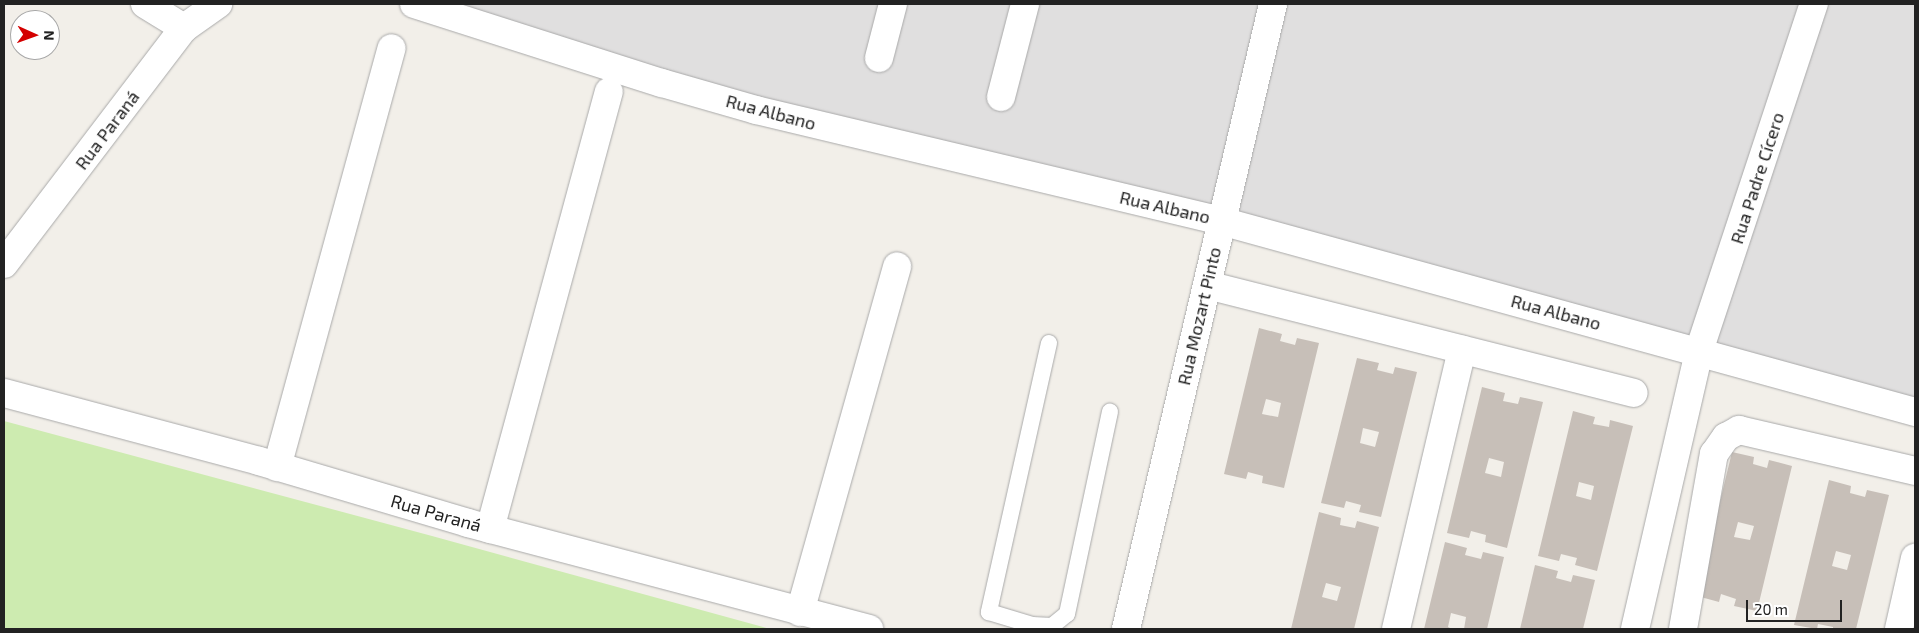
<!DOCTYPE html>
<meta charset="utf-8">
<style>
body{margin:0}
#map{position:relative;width:1919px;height:633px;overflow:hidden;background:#f2efe9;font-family:"Exo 2",sans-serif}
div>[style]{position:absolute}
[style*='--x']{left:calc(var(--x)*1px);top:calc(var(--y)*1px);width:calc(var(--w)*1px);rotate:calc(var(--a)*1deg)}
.residential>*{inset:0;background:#e0dfdf}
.grass>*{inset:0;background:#cdebb0}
.building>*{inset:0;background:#c7bfb8}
.roads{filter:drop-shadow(0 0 1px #a9a9a9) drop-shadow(0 0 1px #a9a9a9)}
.service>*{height:16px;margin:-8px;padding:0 8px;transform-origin:8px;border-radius:8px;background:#fff}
.minor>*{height:28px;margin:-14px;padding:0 14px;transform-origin:14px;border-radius:14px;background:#fff}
span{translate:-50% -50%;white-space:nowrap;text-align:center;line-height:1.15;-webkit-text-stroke:4px #fff;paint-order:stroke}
.street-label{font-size:18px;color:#222}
.frame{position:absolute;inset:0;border:5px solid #222;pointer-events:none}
.north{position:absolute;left:10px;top:10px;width:50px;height:50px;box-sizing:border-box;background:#fff;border:1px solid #a7a7a7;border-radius:50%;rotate:92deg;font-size:14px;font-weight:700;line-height:20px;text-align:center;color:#222}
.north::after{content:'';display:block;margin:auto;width:18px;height:22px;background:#d40000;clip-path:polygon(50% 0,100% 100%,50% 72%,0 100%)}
.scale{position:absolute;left:1746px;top:600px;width:96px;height:22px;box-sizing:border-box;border:2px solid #222;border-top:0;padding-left:6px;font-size:15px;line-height:18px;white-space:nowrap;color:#222;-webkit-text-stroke:4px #fff;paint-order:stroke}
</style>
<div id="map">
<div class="residential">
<i style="clip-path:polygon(414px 4px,1915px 4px,1915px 412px)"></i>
</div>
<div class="grass">
<i style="clip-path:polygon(4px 421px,432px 536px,770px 629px,4px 629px)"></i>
</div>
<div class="building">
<i style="clip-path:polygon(evenodd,1259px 328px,1282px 334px,1280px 341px,1295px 345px,1297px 338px,1319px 343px,1284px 488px,1262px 483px,1263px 476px,1248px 472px,1246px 479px,1224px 474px,1259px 328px,1266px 399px,1281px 403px,1278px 417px,1262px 414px,1266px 399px)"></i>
<i style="clip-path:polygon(evenodd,1357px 358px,1379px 363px,1377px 370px,1393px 374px,1395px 367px,1417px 372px,1381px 517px,1359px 512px,1361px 505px,1346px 501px,1344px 508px,1321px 503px,1357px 358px,1363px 428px,1379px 432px,1375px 447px,1360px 443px,1363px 428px)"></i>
<i style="clip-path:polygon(evenodd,1482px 387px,1505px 393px,1503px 401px,1518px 404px,1520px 397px,1543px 402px,1507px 548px,1485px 542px,1486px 535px,1471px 531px,1469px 538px,1447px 533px,1482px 387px,1489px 458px,1504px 462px,1501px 477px,1485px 473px,1489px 458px)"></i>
<i style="clip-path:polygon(evenodd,1573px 411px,1595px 417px,1593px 424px,1609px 427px,1610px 420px,1633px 426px,1597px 571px,1575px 565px,1577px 558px,1561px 554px,1559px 561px,1538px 556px,1573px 411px,1579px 482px,1594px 486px,1591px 500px,1576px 496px,1579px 482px)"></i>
<i style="clip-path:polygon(evenodd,1732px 452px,1754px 457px,1753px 464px,1767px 468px,1769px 460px,1792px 466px,1757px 611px,1734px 606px,1736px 599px,1721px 594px,1719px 602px,1697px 596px,1732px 452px,1738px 522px,1754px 526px,1750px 540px,1734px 537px,1738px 522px)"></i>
<i style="clip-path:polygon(evenodd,1829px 480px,1851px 486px,1850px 493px,1865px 497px,1867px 490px,1889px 495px,1856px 629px,1833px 629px,1833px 627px,1818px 624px,1817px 629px,1794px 625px,1829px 480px,1836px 551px,1851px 555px,1847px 570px,1832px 566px,1836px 551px)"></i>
<i style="clip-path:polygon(evenodd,1319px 512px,1341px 518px,1340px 525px,1355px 528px,1357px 521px,1379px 527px,1354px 629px,1291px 629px,1319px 512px,1326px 583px,1341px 587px,1337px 601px,1322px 597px,1326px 583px)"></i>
<i style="clip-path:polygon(1445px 542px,1467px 548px,1465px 555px,1481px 559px,1483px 552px,1504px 557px,1487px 629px,1464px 629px,1466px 617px,1451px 613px,1448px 627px,1452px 629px,1424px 629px)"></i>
<i style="clip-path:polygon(1535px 565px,1558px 571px,1556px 578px,1571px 582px,1573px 575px,1595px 580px,1583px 629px,1520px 629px)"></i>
</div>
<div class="roads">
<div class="service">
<i style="--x:1049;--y:343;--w:276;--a:102.6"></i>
<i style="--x:989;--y:612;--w:45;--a:16.8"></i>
<i style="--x:1032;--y:625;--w:20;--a:3"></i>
<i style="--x:1052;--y:626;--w:19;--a:-39"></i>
<i style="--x:1067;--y:614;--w:207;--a:-78"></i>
</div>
<div class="minor">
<i style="--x:145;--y:4;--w:46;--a:31.6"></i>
<i style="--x:414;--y:4;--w:260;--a:17.7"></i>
<i style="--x:662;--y:83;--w:98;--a:16"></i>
<i style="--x:756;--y:110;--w:478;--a:13.4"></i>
<i style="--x:1221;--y:221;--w:720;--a:15.39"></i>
<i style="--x:879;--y:58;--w:56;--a:-75.5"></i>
<i style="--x:1001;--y:97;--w:96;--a:-75.5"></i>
<i style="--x:4;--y:264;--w:297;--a:-52.7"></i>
<i style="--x:184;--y:28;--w:42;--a:-35.2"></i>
<i style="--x:1207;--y:285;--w:440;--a:14.2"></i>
<i style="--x:4;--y:393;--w:264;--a:14.9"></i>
<i style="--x:259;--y:461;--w:218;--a:16.5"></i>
<i style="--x:468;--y:523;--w:415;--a:14.8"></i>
<i style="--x:277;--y:467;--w:434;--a:-74.7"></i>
<i style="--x:490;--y:529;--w:453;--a:-74.8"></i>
<i style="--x:800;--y:612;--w:359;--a:-74.3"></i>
<i style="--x:1126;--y:629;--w:642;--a:-76.76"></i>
<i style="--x:1396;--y:629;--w:287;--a:-76.7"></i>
<i style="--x:1635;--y:629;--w:285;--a:-77"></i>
<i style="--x:1699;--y:351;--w:366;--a:-71.7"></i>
<i style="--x:1683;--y:629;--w:178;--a:-80"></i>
<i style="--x:1714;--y:454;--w:21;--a:-55"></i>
<i style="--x:1726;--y:437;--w:15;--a:-28"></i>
<i style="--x:1739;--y:430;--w:181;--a:13.1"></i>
<i style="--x:1899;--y:629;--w:73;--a:-77.3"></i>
</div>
</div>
<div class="street-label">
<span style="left:771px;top:112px;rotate:15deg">Rua Albano</span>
<span style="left:107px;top:130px;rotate:-53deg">Rua Paraná</span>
<span style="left:1757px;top:178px;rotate:-72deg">Rua Padre Cícero</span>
<span style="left:1165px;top:207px;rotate:13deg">Rua Albano</span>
<span style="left:1556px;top:312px;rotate:15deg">Rua Albano</span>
<span style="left:1199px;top:316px;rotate:-77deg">Rua Mozart Pinto</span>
<span style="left:436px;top:513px;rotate:16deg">Rua Paraná</span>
</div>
<div class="frame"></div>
<div class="north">N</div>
<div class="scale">20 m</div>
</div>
